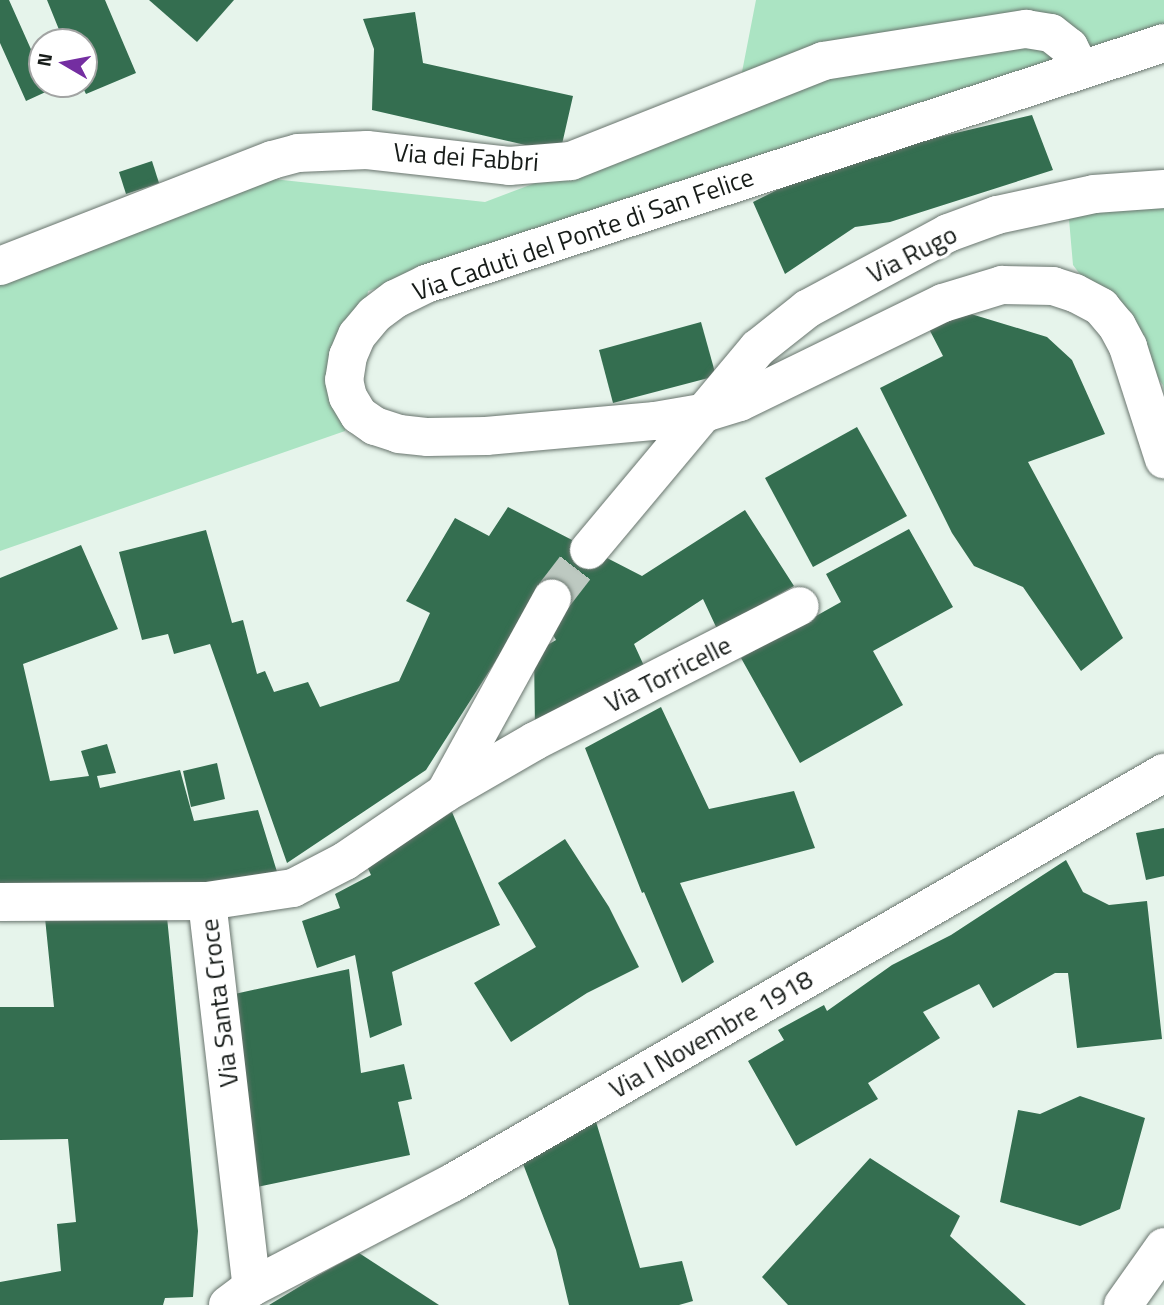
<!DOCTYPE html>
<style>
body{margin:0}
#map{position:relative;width:1164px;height:1305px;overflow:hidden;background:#e6f4eb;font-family:"Titillium Web",sans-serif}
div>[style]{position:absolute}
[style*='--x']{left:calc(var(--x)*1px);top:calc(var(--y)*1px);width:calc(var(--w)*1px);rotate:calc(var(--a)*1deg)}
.green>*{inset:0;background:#abe4c3}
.building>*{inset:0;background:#346e50}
.minor-tunnel>*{height:38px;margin-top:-19px;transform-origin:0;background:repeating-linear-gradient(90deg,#bdc9c1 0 38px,transparent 0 57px)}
.roads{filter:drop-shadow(0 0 2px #69756e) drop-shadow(0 0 2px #69756e)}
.minor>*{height:38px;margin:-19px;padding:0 19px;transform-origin:19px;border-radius:19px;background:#fff}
span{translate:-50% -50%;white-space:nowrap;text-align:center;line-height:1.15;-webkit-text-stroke:7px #fff;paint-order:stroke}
.street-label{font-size:26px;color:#171c19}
.north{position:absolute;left:28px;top:28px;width:70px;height:70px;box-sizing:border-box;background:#fff;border:2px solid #a2a4a3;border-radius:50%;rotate:280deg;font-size:19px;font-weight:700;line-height:28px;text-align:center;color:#171c19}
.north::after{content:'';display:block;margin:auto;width:24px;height:32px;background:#742ea1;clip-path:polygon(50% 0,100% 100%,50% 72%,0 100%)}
</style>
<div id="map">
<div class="green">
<i style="clip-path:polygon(756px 0,1164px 0,1164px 35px,368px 291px,345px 431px,0 551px,0 267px,264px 178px,485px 202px,735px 108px)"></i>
<i style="clip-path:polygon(1164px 182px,1164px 392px,1163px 385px,1073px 265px,1066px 185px)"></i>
</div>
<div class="building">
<i style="clip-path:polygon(0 0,9px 0,42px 74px,42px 84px,47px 84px,50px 90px,26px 101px,0 43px)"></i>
<i style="clip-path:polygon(47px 0,105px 0,136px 73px,86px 94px,81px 84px,84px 84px,84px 42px,64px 42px)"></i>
<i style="clip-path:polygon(149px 0,234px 0,197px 42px)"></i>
<i style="clip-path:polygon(415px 12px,423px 63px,573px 96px,560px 153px,372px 110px,374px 49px,363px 19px)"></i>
<i style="clip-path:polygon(1032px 115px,1053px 170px,890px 222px,855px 227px,785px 274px,753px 202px,833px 162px)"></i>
<i style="clip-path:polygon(152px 161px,159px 183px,126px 194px,119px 172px)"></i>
<i style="clip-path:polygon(971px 314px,1047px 337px,1072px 360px,1105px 434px,1028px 462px,1123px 638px,1081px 671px,1023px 587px,974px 566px,952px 533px,880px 388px,943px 356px,928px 327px)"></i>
<i style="clip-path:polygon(701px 322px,716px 376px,613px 403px,599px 350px)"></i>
<i style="clip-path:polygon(857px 427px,907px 516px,813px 567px,765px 478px)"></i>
<i style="clip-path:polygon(508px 507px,642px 576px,745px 510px,794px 586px,717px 629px,703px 599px,634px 644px,645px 668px,535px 729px,534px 653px,556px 640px,549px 628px,541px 590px,426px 770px,287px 863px,210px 644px,174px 654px,168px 634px,142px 640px,119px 552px,206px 530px,232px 623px,243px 620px,257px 674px,265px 671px,274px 692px,308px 682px,320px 707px,399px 681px,430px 613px,406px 601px,455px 518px,489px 536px)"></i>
<i style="clip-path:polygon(909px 529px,953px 607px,873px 651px,903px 705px,800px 763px,741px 658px,841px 602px,826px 574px)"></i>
<i style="clip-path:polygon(81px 545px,118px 629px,23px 664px,50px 781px,89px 776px,81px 751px,107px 744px,116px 773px,97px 776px,100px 788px,180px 770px,194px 821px,258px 810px,278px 875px,197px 891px,0 890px,0 578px)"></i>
<i style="clip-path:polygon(661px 707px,709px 809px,794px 791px,815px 848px,680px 883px,714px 962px,682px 983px,644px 892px,642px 893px,585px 748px)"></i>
<i style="clip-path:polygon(217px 763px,225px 799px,191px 807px,183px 771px)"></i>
<i style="clip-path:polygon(452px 812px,500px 925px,392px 972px,402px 1025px,370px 1038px,355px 955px,317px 968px,302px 921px,340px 908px,335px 894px,371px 875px,366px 864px)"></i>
<i style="clip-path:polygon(1164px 828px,1164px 876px,1146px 880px,1136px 833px)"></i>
<i style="clip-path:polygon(565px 839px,609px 907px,639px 967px,587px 993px,511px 1042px,474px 983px,536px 947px,498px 883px)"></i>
<i style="clip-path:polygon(1066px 860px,1083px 892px,1109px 905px,1147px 901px,1162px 1039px,1077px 1048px,1068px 973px,1055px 973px,993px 1008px,979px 984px,923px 1012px,940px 1038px,868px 1083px,878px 1099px,796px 1146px,748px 1061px,784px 1040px,778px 1030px,824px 1005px,827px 1011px,892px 965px,951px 935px)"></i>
<i style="clip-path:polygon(166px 907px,198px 1231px,193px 1297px,165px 1298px,163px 1305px,0 1305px,0 1282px,61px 1271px,57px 1224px,76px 1222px,68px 1139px,0 1140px,0 1007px,54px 1007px,45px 918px)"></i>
<i style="clip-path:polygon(349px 969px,361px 1073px,404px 1064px,412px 1099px,398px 1102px,410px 1155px,257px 1187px,221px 997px)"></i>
<i style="clip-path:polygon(1080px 1096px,1145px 1118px,1120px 1209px,1080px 1226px,1000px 1202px,1018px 1110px,1040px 1114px)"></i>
<i style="clip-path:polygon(594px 1115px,640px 1268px,682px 1261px,693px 1301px,679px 1305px,569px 1305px,556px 1250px,520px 1156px)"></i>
<i style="clip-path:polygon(870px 1158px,960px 1216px,950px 1236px,1026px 1305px,788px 1305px,762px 1277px)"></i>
<i style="clip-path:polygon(359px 1253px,439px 1305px,269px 1305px,317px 1276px)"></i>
</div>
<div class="minor-tunnel">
<i style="--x:552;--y:598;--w:61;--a:-52.4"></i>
</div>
<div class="roads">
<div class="minor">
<i style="--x:1164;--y:43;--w:776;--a:161.92"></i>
<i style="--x:426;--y:284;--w:34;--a:154"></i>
<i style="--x:395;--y:299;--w:26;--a:143"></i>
<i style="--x:374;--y:315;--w:26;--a:130"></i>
<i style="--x:357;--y:335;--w:23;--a:113"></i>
<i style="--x:348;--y:356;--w:24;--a:99"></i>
<i style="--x:344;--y:380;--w:17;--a:77"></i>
<i style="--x:348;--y:397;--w:21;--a:59"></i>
<i style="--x:359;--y:415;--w:19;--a:35"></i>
<i style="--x:375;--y:426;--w:25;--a:18"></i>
<i style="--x:399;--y:434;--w:29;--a:6"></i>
<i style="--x:428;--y:437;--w:58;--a:-1"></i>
<i style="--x:486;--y:436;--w:170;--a:-5.1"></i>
<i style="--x:655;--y:421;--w:53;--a:-9.8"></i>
<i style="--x:707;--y:412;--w:34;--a:-17"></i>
<i style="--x:740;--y:402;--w:226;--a:-26"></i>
<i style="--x:943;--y:303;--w:62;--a:-17"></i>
<i style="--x:1002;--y:285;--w:51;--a:1.1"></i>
<i style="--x:1053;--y:286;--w:23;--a:18"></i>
<i style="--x:1075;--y:293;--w:30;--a:28"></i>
<i style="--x:1101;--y:307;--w:25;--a:50"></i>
<i style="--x:1117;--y:326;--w:24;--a:62"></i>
<i style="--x:1128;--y:347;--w:118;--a:72.2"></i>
<i style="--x:0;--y:266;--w:292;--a:-21.3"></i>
<i style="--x:272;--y:160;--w:27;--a:-15"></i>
<i style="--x:298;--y:153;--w:69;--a:-2.5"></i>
<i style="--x:367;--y:150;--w:143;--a:6.4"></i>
<i style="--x:509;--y:166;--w:62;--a:-4.6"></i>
<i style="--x:571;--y:161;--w:271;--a:-21.6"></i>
<i style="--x:823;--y:61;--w:206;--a:-9"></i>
<i style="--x:1026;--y:29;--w:25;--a:9"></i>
<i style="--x:1051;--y:33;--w:23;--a:38"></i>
<i style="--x:1069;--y:47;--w:25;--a:63"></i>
<i style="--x:589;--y:550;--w:263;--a:-50.1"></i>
<i style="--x:758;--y:348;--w:63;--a:-38.5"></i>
<i style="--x:807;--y:309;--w:160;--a:-28.3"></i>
<i style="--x:948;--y:233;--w:52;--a:-20.2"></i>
<i style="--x:997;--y:215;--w:99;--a:-12.2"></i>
<i style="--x:1094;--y:194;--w:70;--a:-4.1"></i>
<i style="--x:445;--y:793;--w:222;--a:-61.2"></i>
<i style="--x:207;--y:901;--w:389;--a:83.4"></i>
<i style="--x:0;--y:902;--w:207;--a:-0.3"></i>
<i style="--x:207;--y:901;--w:87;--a:-8.6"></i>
<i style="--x:293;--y:888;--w:59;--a:-27.4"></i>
<i style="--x:345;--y:861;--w:121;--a:-34.2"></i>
<i style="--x:445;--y:793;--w:104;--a:-30"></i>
<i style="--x:535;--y:741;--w:297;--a:-27"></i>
<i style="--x:228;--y:1305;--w:30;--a:-37"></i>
<i style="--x:252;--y:1287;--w:225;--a:-27.5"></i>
<i style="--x:452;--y:1183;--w:822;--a:-29.94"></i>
<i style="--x:1123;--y:1305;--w:71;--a:-54.7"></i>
</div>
</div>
<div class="street-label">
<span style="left:466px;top:157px;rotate:4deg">Via dei Fabbri</span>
<span style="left:583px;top:234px;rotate:-19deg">Via Caduti del Ponte di San Felice</span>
<span style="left:912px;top:254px;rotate:-27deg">Via Rugo</span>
<span style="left:668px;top:674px;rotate:-27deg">Via Torricelle</span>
<span style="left:219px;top:1003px;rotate:-97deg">Via Santa Croce</span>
<span style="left:711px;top:1034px;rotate:-30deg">Via I Novembre 1918</span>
</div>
<div class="north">N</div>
</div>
